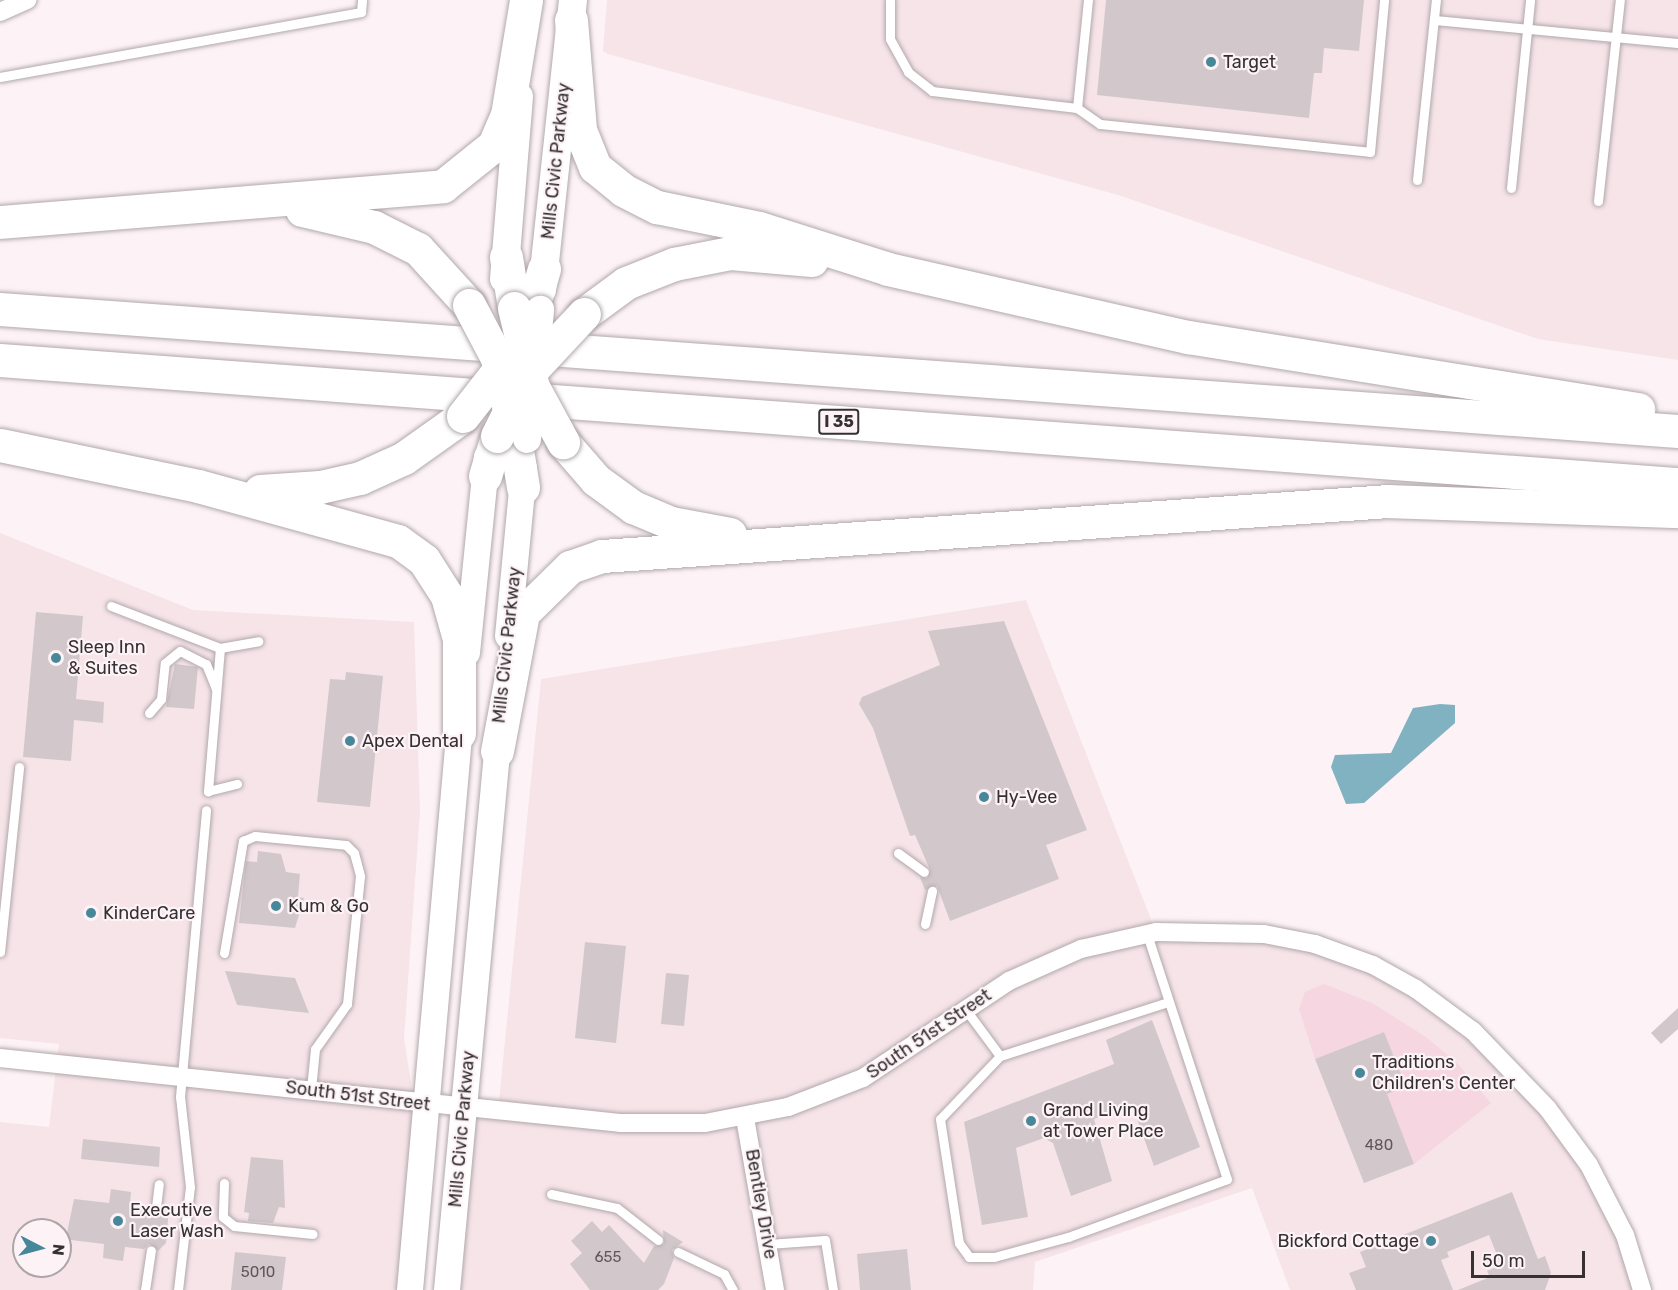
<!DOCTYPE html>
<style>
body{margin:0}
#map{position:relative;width:1678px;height:1290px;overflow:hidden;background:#fdf3f6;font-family:Rubik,sans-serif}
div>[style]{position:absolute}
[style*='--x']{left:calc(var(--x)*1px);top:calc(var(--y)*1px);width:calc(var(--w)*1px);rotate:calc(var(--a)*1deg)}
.built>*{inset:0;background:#f6e4e9}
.green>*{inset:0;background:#f6d6e0}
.water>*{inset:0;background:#80b2c1}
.building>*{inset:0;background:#d2c8cb}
.roads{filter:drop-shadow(0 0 2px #b1a8ab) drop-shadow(0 0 2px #b1a8ab)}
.lane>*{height:9px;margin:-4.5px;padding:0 4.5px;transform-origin:4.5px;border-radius:4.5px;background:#fff}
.street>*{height:18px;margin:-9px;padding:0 9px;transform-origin:9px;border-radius:9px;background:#fff}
.secondary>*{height:26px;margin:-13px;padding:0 13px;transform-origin:13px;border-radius:13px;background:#fff}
.primary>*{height:28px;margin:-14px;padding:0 14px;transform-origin:14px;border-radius:14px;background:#fff}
.highway>*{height:33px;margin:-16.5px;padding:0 16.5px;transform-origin:16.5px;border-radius:16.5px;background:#fff}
.bridges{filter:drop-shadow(0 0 2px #b1a8ab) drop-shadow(0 0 2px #b1a8ab)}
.primary-bridge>*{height:28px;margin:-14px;padding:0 14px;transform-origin:14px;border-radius:14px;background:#fff}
.highway-bridge>*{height:33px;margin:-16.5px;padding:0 16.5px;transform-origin:16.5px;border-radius:16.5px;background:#fff}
.dots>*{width:16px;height:16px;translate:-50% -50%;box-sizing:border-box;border:3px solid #fdf3f6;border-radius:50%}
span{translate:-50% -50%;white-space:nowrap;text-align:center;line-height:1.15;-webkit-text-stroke:4.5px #fdf3f6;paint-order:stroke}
.number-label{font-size:15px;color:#5c5759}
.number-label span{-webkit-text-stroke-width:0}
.shield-label span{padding:2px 4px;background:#fdf3f6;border:2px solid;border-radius:4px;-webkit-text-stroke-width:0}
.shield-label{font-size:16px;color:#353133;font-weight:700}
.poi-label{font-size:18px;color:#353133}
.left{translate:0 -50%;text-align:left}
.right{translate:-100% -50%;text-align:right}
.street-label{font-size:18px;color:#353133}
.north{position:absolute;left:12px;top:1218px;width:60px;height:60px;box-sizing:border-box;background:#fdf3f6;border:2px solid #ada5a8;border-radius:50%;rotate:96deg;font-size:16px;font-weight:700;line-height:24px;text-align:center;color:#353133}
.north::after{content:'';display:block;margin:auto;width:21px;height:27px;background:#46879a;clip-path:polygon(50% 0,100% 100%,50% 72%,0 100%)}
.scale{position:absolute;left:1471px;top:1251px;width:114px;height:27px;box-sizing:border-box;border:3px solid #353133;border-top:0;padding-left:8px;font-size:18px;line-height:21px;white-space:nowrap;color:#353133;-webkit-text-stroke:4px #fdf3f6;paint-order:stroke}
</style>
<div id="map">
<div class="built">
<i style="clip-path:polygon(607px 0,1678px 0,1678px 360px,1538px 339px,1118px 195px,608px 54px,603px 51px)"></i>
<i style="clip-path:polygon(evenodd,0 533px,193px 610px,414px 622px,420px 811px,404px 1038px,414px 1103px,410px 1290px,0 1290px,0 1122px,49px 1127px,59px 1044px,0 1038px,0 533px,24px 1230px,60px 1230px,60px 1266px,24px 1266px,24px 1230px)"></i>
<i style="clip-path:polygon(1026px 600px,1156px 932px,1264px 934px,1416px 989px,1568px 1135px,1642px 1290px,1290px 1290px,1252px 1188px,1035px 1262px,1033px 1290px,447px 1290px,465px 1108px,498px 1111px,541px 679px)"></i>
</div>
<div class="green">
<i style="clip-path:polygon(1324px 984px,1372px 1003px,1426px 1037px,1457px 1063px,1491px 1103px,1414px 1164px,1393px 1110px,1343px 1129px,1336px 1114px,1405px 1087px,1384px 1032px,1315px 1059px,1299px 1009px,1305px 992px)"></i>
</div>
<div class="water">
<i style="clip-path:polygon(1440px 704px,1455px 705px,1455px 723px,1364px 803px,1346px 804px,1331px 767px,1335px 755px,1391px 753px,1413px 708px)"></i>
</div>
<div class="building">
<i style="clip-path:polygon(1106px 0,1364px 0,1359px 51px,1324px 48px,1322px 73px,1314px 73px,1309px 118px,1097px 95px)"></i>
<i style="clip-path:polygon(36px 612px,83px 616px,76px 699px,104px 702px,103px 723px,74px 720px,71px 761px,23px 757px)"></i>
<i style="clip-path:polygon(1004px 621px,1087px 830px,1046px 845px,1059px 879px,950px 921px,937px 886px,925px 890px,920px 877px,927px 878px,930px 870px,915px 835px,910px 836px,873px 728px,859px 704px,862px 697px,940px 665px,928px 631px)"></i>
<i style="clip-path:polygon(175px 664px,198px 667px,194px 709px,166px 707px)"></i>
<i style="clip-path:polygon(346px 672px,383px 676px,370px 807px,317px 802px,330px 679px,345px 680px)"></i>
<i style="clip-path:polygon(258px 851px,281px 854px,286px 872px,300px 874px,298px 897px,304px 898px,295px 928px,239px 923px,246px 861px,257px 862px)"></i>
<i style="clip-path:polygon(585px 942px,626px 946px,616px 1043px,575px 1038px)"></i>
<i style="clip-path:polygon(225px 971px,295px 978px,309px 1013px,237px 1005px)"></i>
<i style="clip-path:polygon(666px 973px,689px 975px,684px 1026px,661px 1024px)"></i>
<i style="clip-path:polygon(1678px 1008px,1678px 1029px,1661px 1044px,1651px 1033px)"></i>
<i style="clip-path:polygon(1152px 1020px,1200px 1147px,1154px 1166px,1132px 1105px,1094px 1119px,1112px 1181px,1071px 1196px,1053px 1143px,1044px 1138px,1016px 1148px,1028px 1217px,982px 1225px,964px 1122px,1114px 1064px,1106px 1040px)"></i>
<i style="clip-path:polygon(1384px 1032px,1406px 1087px,1387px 1094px,1414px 1164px,1364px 1183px,1315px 1059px)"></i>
<i style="clip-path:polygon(83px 1139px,160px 1147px,159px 1167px,81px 1159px)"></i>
<i style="clip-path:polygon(251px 1157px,283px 1160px,285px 1208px,279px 1207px,273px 1223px,248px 1221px,249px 1213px,244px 1212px)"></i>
<i style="clip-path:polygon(111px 1189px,131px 1192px,130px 1204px,149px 1207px,155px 1214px,169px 1209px,166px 1243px,158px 1251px,149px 1244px,144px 1249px,125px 1247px,123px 1261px,103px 1258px,104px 1244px,71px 1240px,67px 1233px,74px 1199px,109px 1203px)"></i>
<i style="clip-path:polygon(1512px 1192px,1538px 1259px,1545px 1256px,1551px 1273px,1545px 1290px,1458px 1290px,1490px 1277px,1487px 1271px,1501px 1265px,1489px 1235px,1447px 1252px,1449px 1257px,1441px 1260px,1453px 1290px,1356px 1290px,1349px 1273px,1366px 1267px,1360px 1252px)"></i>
<i style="clip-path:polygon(592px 1221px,602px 1232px,609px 1225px,644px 1263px,654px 1246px,664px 1244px,663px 1230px,683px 1242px,672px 1250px,674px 1258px,664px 1284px,658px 1290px,590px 1290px,570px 1264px,582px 1253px,571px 1241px)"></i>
<i style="clip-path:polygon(907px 1249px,911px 1290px,860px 1290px,857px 1254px)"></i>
<i style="clip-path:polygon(235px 1252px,286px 1257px,282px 1290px,231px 1290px)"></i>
</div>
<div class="roads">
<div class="lane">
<i style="--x:890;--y:0;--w:39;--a:90"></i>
<i style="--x:890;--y:39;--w:38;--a:61"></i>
<i style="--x:908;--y:72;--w:31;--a:38"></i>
<i style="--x:932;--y:91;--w:146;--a:6.7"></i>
<i style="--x:1077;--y:108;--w:28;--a:35"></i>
<i style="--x:1100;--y:124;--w:271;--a:5.9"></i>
<i style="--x:1370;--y:152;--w:153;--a:-84.7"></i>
<i style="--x:1434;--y:20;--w:245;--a:5.4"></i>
<i style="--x:0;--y:77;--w:367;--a:-10.2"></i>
<i style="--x:361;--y:12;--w:12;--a:-85"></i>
<i style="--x:1077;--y:108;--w:109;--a:-84.2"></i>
<i style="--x:1417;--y:180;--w:181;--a:-84"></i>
<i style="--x:1511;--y:188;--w:189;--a:-84.2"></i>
<i style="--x:1598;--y:201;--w:202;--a:-83.8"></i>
<i style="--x:111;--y:606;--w:117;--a:21.1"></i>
<i style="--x:220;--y:648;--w:144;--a:94.8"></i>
<i style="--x:208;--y:791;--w:30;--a:-14"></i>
<i style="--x:220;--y:648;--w:39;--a:-10"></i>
<i style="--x:149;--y:713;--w:18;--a:-49"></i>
<i style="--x:161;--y:699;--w:36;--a:-84"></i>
<i style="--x:165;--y:663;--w:19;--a:-39"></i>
<i style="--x:180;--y:651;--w:29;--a:27"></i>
<i style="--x:206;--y:664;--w:27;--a:68"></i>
<i style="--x:898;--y:853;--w:32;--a:36"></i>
<i style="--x:925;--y:924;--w:34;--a:-78"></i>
<i style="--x:0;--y:952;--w:186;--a:-84.1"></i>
<i style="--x:224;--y:953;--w:114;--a:-80.4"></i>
<i style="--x:243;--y:841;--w:13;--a:-23"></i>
<i style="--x:255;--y:836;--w:91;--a:5.6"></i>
<i style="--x:346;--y:845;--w:11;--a:45"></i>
<i style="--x:354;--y:853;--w:24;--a:75"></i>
<i style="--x:360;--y:876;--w:129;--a:95.8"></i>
<i style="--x:347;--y:1004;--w:55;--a:125.4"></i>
<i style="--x:315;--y:1049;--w:40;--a:95.7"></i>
<i style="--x:966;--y:1010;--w:57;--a:53.5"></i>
<i style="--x:1000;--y:1056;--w:87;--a:133.6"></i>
<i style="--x:940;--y:1119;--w:125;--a:81.3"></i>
<i style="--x:959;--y:1243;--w:17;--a:54"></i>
<i style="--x:969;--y:1257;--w:25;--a:0"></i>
<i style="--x:994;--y:1257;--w:77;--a:-15.1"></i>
<i style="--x:1068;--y:1237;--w:169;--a:-20"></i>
<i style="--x:1227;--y:1179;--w:258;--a:-108.1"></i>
<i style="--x:1000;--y:1056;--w:176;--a:-17.8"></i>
<i style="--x:224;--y:1183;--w:34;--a:92"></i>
<i style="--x:223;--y:1217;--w:14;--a:39"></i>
<i style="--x:234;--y:1226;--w:79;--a:5.8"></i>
<i style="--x:551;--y:1194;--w:67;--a:12"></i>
<i style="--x:617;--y:1208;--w:52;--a:38"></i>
<i style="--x:156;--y:1207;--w:23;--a:-83"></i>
<i style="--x:768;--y:1244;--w:57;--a:-4"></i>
<i style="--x:825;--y:1240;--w:51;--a:80.9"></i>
<i style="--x:678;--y:1252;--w:51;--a:25.6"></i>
<i style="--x:724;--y:1274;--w:18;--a:61"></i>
<i style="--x:145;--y:1290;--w:40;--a:-81.5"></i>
<i style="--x:178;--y:1290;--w:104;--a:-83.4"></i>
<i style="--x:190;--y:1187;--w:91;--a:-96.3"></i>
<i style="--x:180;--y:1097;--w:288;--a:-84.8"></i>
</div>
<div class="street">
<i style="--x:0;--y:12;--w:30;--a:-24"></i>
<i style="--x:0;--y:1058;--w:623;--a:5.98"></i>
<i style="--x:620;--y:1123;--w:85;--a:0"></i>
<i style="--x:705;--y:1123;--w:85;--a:-10.9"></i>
<i style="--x:788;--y:1107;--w:80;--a:-21.1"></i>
<i style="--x:863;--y:1078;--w:175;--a:-33.6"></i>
<i style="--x:1009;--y:981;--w:79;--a:-24"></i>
<i style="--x:1081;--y:949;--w:77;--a:-12.8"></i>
<i style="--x:1156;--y:932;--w:108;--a:1.1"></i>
<i style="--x:1264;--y:934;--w:52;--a:11.1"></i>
<i style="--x:1315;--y:944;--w:62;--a:19.9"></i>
<i style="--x:1373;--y:965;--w:49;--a:29.2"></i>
<i style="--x:1416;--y:989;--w:71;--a:36.4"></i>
<i style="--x:1473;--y:1031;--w:108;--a:46.1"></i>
<i style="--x:1548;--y:1109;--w:69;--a:53.8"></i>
<i style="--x:1589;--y:1165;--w:79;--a:62.8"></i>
<i style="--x:1625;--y:1235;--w:58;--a:72.8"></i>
<i style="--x:745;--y:1118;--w:175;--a:80.1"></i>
</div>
<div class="secondary">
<i style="--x:508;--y:636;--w:168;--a:-84.5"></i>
<i style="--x:467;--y:653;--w:197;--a:-84.2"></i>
<i style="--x:410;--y:1290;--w:578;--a:-84.94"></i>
<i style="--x:447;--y:1290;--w:560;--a:-84.68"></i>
</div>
<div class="primary">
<i style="--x:504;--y:279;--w:183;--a:-85.3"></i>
<i style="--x:542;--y:290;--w:292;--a:-83.9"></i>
</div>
<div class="highway">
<i style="--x:571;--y:20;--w:110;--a:85.3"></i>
<i style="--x:580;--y:130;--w:40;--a:68"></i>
<i style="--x:595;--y:167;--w:36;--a:39"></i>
<i style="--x:623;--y:190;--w:38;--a:27"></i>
<i style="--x:657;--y:207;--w:104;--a:11.6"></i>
<i style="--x:759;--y:228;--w:135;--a:17.6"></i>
<i style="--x:888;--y:269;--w:308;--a:12.8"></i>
<i style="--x:1188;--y:337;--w:456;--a:9.1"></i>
<i style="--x:302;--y:210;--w:74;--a:13.3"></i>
<i style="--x:374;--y:227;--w:49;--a:26.6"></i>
<i style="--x:418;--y:249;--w:76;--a:47.7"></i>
<i style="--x:0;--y:222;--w:444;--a:-4.6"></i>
<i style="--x:443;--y:186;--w:65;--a:-38.8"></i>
<i style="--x:494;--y:145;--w:33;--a:-67"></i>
<i style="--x:507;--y:115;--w:117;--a:-80.6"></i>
<i style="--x:506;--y:257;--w:52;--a:81.1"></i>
<i style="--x:0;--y:309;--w:1682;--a:4.16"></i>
<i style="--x:532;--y:310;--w:43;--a:-73.7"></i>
<i style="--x:584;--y:314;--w:52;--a:-36.4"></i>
<i style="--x:626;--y:283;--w:52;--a:-21.6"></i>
<i style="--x:674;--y:264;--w:57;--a:-11.1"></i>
<i style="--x:730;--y:253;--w:82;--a:4.9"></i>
<i style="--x:0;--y:360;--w:1683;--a:4.23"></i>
<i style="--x:515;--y:437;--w:51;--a:80.9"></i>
<i style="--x:563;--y:442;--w:50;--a:49"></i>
<i style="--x:596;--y:480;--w:46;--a:36.1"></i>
<i style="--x:633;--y:507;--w:41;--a:22.8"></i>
<i style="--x:671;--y:523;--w:60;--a:10.6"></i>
<i style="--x:0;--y:445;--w:202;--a:11.7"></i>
<i style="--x:198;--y:486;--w:207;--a:15.4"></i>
<i style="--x:398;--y:541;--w:32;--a:36"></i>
<i style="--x:424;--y:560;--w:43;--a:57.4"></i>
<i style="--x:447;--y:596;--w:45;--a:74.4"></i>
<i style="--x:459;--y:639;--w:94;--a:90"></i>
<i style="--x:485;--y:476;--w:42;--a:-73.3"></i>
<i style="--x:260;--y:491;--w:60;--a:-3.8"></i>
<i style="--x:320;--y:487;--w:41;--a:-12.7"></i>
<i style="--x:360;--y:478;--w:48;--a:-24.4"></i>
<i style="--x:404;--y:458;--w:72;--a:-35.4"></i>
<i style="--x:497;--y:751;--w:140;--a:-79.3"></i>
<i style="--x:523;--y:613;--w:66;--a:-44.4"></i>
<i style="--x:570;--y:567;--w:34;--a:-19"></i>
<i style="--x:602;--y:556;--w:788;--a:-4"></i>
<i style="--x:1388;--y:501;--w:290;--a:2"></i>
</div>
</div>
<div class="bridges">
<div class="primary-bridge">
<i style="--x:527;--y:439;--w:130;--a:-84.2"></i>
</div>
<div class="highway-bridge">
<i style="--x:469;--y:305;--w:60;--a:62.2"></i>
<i style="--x:497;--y:358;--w:62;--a:76.9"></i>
<i style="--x:514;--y:308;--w:81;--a:76.5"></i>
<i style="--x:533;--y:387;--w:63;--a:61.4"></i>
<i style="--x:463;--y:416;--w:75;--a:-52.1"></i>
<i style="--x:497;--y:436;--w:69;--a:-63.4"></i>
<i style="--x:528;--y:374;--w:82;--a:-47"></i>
</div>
</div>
<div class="dots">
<i style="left:1211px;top:62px;background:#46879a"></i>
<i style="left:56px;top:658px;background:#46879a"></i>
<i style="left:350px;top:741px;background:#46879a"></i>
<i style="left:984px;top:797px;background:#46879a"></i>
<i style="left:276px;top:906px;background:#46879a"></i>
<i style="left:91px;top:913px;background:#46879a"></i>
<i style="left:1360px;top:1073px;background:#46879a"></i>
<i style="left:1031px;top:1121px;background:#46879a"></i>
<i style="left:118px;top:1221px;background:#46879a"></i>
<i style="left:1431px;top:1241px;background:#46879a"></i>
</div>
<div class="number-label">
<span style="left:1379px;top:1146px">480</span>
<span style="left:608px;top:1258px">655</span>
<span style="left:258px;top:1273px">5010</span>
</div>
<div class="shield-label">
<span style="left:839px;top:422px">I 35</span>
</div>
<div class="poi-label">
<span class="left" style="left:1223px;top:62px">Target</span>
<span class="left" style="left:68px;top:658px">Sleep Inn<br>&amp; Suites</span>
<span class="left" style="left:362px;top:741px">Apex Dental</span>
<span class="left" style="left:996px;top:797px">Hy-Vee</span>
<span class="left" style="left:288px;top:906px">Kum &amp; Go</span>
<span class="left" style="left:103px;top:913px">KinderCare</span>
<span class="left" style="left:1372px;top:1073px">Traditions<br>Children's Center</span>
<span class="left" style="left:1043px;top:1121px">Grand Living<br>at Tower Place</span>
<span class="left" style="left:130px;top:1221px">Executive<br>Laser Wash</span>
<span class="right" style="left:1419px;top:1241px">Bickford Cottage</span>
</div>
<div class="street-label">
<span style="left:556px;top:161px;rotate:-84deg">Mills Civic Parkway</span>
<span style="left:507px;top:645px;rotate:-84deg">Mills Civic Parkway</span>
<span style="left:929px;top:1034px;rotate:-34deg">South 51st Street</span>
<span style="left:358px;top:1096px;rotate:7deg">South 51st Street</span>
<span style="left:462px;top:1129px;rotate:-85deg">Mills Civic Parkway</span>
<span style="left:761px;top:1204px;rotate:80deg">Bentley Drive</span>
</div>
<div class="north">N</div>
<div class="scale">50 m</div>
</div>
